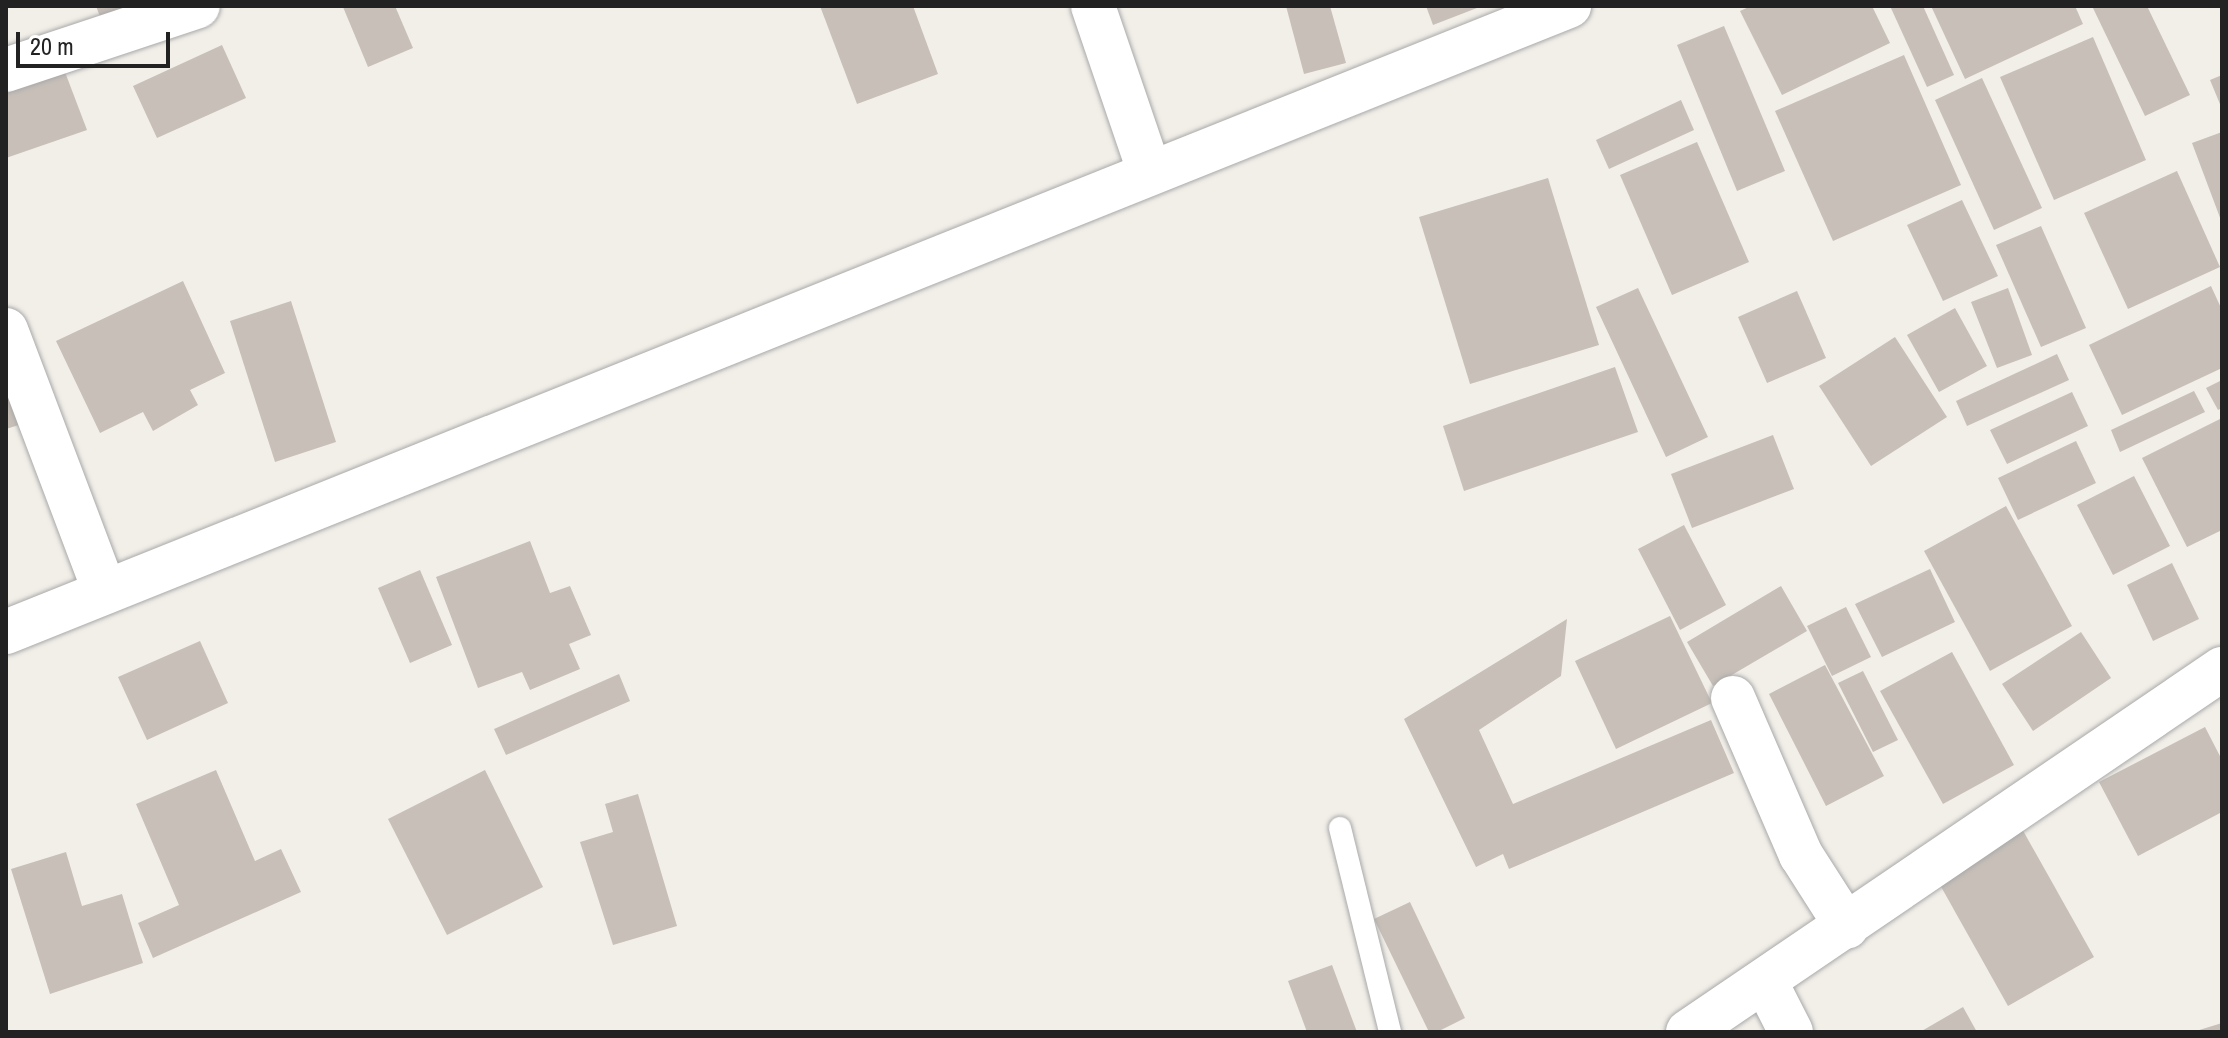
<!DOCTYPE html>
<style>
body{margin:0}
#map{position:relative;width:2228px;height:1038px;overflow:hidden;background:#f2efe9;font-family:"Archivo Narrow",sans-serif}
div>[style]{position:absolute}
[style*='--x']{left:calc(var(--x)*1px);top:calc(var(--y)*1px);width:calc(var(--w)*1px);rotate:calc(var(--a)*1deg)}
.building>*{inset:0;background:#c7bfb8}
.roads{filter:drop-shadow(0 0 2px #a9a9a9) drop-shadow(0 0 2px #a9a9a9)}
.service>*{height:22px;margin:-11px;padding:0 11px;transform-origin:11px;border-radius:11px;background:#fff}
.minor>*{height:44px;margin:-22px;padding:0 22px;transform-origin:22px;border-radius:22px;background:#fff}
span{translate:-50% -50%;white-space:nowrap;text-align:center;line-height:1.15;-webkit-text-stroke:6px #fff;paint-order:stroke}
.frame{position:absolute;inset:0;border:8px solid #222;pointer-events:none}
.scale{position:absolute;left:16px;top:32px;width:154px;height:36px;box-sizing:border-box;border:4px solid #222;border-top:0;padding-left:10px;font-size:24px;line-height:28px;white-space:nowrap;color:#222;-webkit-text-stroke:6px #fff;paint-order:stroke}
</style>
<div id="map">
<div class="building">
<i style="clip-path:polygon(96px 6px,141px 6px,102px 22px)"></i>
<i style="clip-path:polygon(395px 6px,413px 48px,368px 67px,343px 7px)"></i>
<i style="clip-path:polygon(820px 6px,913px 6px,938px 74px,857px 104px)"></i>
<i style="clip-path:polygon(1286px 6px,1330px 6px,1346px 63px,1304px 74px)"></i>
<i style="clip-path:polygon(1426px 6px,1476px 6px,1477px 8px,1433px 25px)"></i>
<i style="clip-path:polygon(1751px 6px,1872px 6px,1890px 43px,1782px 95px,1740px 11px)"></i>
<i style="clip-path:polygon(1890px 6px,1923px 6px,1954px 75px,1927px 87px)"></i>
<i style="clip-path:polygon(1931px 6px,2075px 6px,2083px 24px,1965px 79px)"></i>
<i style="clip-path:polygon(2092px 6px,2147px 6px,2190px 95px,2145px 116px)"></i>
<i style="clip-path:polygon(1724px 26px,1785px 171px,1737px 191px,1677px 45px)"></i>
<i style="clip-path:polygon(2093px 37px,2146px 160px,2054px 200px,2000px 77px)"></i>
<i style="clip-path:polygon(222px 45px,246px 98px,157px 138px,133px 86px)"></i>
<i style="clip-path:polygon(1904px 55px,1961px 185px,1833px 241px,1775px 111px)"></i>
<i style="clip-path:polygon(65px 72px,87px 130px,6px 158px,6px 93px)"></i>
<i style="clip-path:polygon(2222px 75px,2222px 109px,2210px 80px)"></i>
<i style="clip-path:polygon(1982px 78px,2042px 208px,1994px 230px,1935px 100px)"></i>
<i style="clip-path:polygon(1681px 100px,1694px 130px,1609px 169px,1596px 140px)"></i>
<i style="clip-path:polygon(2222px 132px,2222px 223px,2192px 143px)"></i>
<i style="clip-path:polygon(1697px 142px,1749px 262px,1672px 295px,1620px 175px)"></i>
<i style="clip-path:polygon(2177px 171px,2220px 267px,2128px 309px,2084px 213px)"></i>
<i style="clip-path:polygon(1548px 178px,1599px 345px,1470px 384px,1419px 217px)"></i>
<i style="clip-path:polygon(1962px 200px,1998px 276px,1943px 301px,1907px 225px)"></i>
<i style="clip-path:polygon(2041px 226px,2086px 328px,2041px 347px,1996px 245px)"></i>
<i style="clip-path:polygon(183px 281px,225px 373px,190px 390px,198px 405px,153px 431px,143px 412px,100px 433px,56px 341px)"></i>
<i style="clip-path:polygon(2211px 286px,2222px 310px,2222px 368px,2122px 415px,2089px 345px)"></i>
<i style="clip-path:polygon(1638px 288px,1708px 437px,1666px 457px,1596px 307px)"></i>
<i style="clip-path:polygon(2008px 288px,2032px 355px,1997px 368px,1971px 302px)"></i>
<i style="clip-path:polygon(1797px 291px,1826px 358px,1767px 383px,1738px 317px)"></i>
<i style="clip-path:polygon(291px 301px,336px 442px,275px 462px,230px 321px)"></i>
<i style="clip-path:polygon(1955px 308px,1987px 366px,1939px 392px,1907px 335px)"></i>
<i style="clip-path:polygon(1895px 337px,1947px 417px,1871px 466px,1819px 386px)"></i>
<i style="clip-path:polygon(2057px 354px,2069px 380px,1967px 426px,1956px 401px)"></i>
<i style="clip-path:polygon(1615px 367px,1638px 432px,1464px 491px,1443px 426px)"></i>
<i style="clip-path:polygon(6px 373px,22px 424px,6px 429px)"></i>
<i style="clip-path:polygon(2222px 380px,2222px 408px,2218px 410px,2206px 388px)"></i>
<i style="clip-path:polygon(2194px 391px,2205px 412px,2120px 452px,2111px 430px)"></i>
<i style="clip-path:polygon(2072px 392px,2088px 426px,2007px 464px,1990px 430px)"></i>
<i style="clip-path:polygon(2222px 418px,2222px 530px,2187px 547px,2142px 458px)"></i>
<i style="clip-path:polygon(1773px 435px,1794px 489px,1692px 528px,1671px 474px)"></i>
<i style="clip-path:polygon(2076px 441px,2096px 483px,2018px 520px,1998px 478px)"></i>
<i style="clip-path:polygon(2134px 476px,2170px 546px,2113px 575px,2077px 505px)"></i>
<i style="clip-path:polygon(2006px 506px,2072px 626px,1990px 671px,1924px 551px)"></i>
<i style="clip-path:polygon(1684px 525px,1726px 605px,1680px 630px,1638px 549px)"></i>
<i style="clip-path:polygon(530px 541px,550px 593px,570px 586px,591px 635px,569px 644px,580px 669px,530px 690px,522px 672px,478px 688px,436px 577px)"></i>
<i style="clip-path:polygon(2172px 563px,2199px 619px,2153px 641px,2127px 585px)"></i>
<i style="clip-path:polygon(1930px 569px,1955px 622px,1882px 657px,1855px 604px)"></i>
<i style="clip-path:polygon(420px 570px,452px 645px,410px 663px,378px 588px)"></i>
<i style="clip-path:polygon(1781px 586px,1807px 631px,1713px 686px,1687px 642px)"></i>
<i style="clip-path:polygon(1846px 607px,1871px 657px,1832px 676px,1807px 626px)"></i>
<i style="clip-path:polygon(1670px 616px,1712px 703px,1616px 749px,1575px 661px)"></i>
<i style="clip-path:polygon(1567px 619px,1561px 676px,1479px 730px,1513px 804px,1711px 720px,1734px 773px,1509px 869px,1503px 854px,1476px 867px,1404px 719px)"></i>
<i style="clip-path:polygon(2081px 632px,2111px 678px,2033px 731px,2002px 684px)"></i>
<i style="clip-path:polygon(200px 641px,228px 703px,147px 740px,118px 677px)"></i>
<i style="clip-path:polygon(1952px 652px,2014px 765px,1943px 804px,1880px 691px)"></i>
<i style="clip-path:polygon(1825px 665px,1884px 776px,1826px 806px,1769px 694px)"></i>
<i style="clip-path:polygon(1863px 671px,1898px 740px,1873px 752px,1838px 683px)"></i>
<i style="clip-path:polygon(619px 674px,630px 701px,506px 755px,494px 729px)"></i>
<i style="clip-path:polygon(2205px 727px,2222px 760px,2222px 812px,2138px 856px,2099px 782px)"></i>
<i style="clip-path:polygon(216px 770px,255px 861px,281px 849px,301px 892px,153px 958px,138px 923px,179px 905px,136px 804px)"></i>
<i style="clip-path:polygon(485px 770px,543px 887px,447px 935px,388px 819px)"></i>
<i style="clip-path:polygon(638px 794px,677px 926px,613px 945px,580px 842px,613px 832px,605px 804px)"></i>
<i style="clip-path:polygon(2021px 827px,2094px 957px,2008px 1006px,1935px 876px)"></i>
<i style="clip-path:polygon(66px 852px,82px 906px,122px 894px,143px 963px,50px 994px,11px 869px)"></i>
<i style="clip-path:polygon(1410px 902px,1465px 1018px,1437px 1032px,1429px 1032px,1374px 919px)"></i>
<i style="clip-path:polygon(1332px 965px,1357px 1032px,1307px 1032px,1288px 981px)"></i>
<i style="clip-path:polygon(1963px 1007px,1977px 1032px,1920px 1032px)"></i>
<i style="clip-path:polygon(2222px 1023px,2222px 1032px,2196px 1032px,2196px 1031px)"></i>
</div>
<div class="roads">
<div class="service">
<i style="--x:1340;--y:828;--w:210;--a:76.2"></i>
</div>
<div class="minor">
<i style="--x:1093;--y:6;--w:176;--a:71.2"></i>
<i style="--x:6;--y:70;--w:202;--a:-18.4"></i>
<i style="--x:6;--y:330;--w:280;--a:69.3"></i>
<i style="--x:6;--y:632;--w:1684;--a:-21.83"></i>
<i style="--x:1733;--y:698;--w:171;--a:66.6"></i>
<i style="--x:1801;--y:855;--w:85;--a:57.4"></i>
<i style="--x:1765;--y:981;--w:57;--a:63"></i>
<i style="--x:1688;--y:1032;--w:646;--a:-34.21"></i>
</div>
</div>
<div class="frame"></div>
<div class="scale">20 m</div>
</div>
